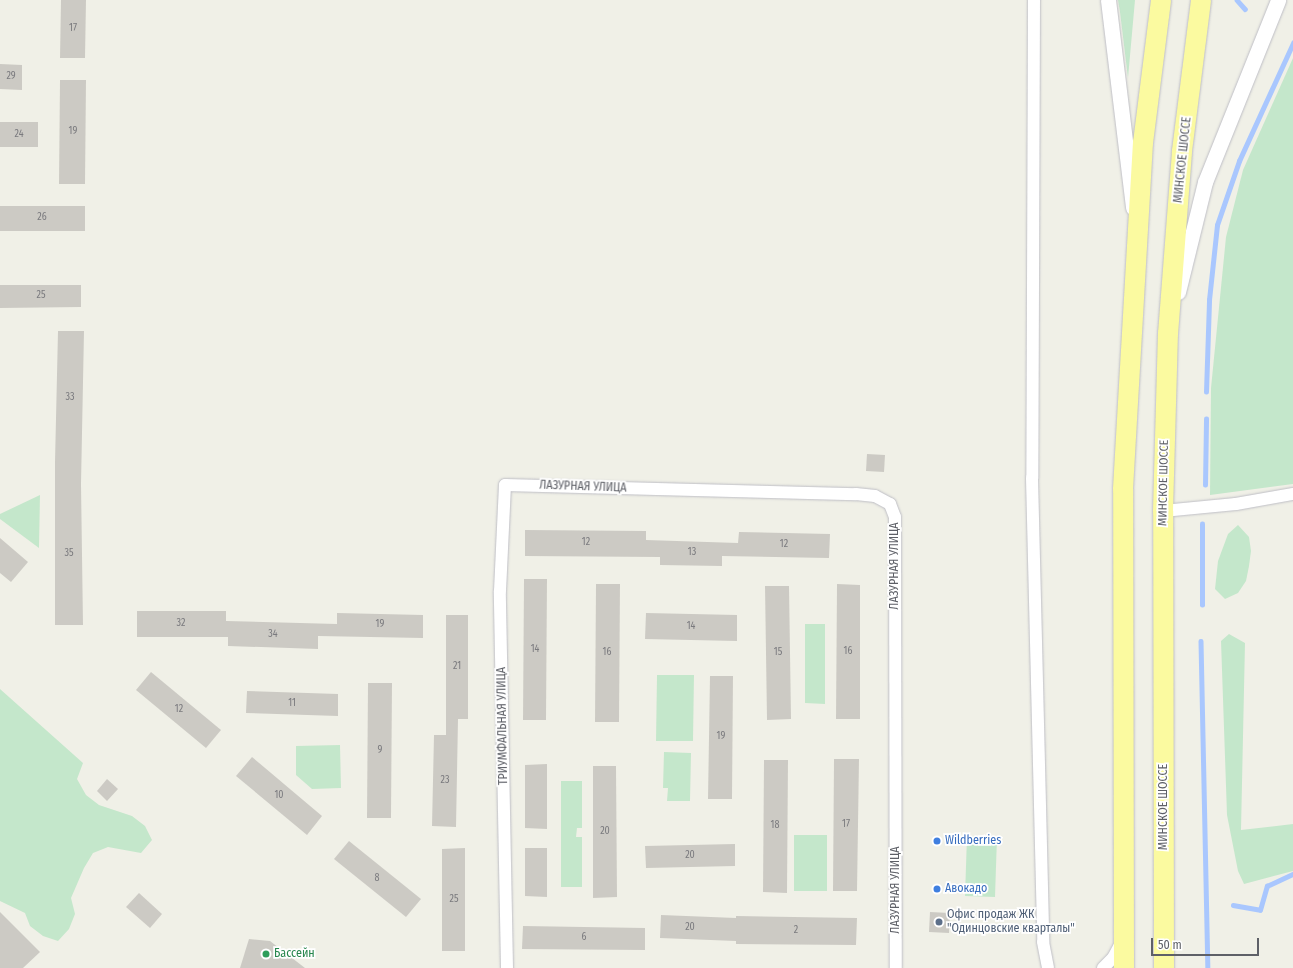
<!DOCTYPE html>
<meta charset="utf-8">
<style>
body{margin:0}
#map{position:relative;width:1293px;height:968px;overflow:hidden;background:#f0f0e7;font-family:"Fira Sans Condensed",sans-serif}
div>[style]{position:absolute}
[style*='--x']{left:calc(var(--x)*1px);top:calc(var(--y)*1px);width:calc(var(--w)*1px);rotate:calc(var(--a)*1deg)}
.green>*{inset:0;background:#c4e7cb}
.stream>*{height:4.5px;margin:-2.25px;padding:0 2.25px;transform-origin:2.25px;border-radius:2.25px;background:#a9c7fe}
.building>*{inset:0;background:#cccac4}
.roads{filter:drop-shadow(0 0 1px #bebec5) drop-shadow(0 0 1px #bebec5)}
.minor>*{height:12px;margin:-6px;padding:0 6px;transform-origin:6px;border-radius:6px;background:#fff}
.tertiary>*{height:15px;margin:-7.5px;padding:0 7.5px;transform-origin:7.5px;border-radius:7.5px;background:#fff}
.trunk>*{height:20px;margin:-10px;padding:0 10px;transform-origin:10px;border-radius:10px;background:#fbfaa0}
.dots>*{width:11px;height:11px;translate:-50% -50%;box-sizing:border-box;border:2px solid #fff;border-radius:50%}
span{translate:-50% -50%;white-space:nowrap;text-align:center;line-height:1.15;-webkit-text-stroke:3.5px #fff;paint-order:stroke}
.number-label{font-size:10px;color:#7a7a7e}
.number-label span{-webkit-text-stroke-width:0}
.street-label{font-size:12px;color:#5e6067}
.shop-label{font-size:12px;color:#366cbe}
.left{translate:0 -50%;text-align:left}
.service-label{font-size:12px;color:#4e5e75}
.leisure-label{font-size:12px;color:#27864d}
.scale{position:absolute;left:1151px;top:938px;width:108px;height:18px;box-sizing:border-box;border:2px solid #5e6067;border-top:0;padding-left:5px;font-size:12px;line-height:14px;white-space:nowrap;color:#5e6067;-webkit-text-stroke:3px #fff;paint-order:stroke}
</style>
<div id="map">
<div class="green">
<i style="clip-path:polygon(1118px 0,1135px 0,1128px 78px,1120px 12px)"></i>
<i style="clip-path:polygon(1293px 58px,1293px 484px,1210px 495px,1211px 388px,1226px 237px,1243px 170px)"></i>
<i style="clip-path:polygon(40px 495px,39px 548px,0 519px,0 514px)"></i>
<i style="clip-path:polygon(1238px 525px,1249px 537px,1251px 551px,1249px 566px,1246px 581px,1238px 593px,1225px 599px,1215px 589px,1218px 561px,1228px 534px)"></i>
<i style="clip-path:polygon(805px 624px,825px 624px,825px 704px,805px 703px)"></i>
<i style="clip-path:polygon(1229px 634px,1245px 643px,1241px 830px,1293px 824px,1293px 871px,1244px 884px,1238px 871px,1227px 815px,1221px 641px)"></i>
<i style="clip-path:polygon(657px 675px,694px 675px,693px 741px,656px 741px)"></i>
<i style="clip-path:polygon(0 689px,83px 763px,77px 779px,86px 795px,99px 805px,132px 816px,145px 826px,152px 840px,141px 853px,108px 847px,93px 853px,84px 868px,71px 898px,75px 914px,69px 929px,58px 941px,43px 936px,30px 926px,25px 913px,0 901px)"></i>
<i style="clip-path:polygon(340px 745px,341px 788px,312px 789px,296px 775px,296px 746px)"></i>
<i style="clip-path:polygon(664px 752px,691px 753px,690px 801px,667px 801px,668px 788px,663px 788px)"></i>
<i style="clip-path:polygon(561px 781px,582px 781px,582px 828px,577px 828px,576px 837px,582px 837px,582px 887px,561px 887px)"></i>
<i style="clip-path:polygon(794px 835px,827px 835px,827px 891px,794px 891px)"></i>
<i style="clip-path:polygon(967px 836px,997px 837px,995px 897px,965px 896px)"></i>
</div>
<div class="stream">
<i style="--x:1237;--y:0;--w:12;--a:48"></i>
<i style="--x:1206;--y:392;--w:92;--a:-88.1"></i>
<i style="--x:1209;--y:300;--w:75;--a:-83.9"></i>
<i style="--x:1217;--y:225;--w:68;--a:-71"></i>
<i style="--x:1239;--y:161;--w:130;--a:-65.4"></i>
<i style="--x:1205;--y:485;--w:66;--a:-89.1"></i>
<i style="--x:1202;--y:605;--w:81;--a:-90"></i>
<i style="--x:1201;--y:641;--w:327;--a:88.8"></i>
<i style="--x:1233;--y:905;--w:27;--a:10"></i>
<i style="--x:1260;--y:910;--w:25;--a:-74"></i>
<i style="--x:1267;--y:886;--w:29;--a:-25"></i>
</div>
<div class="building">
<i style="clip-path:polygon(61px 0,86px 0,85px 58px,60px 58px)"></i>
<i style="clip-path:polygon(0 64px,22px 65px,22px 90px,0 89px)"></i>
<i style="clip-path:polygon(60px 80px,86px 80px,85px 184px,59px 184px)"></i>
<i style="clip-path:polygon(0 122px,38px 122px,38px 147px,0 147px)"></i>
<i style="clip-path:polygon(0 206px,85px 206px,85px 231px,0 231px)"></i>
<i style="clip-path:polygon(0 285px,81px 285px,81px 307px,0 308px)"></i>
<i style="clip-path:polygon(58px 331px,84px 331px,81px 484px,83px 625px,55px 625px,55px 462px)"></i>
<i style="clip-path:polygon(867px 454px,885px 455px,884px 472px,866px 471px)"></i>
<i style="clip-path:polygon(525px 530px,646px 531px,646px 540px,738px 543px,739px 532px,830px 534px,829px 558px,722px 556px,722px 566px,660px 565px,660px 557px,525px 556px)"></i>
<i style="clip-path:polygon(0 538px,28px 562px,11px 582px,0 573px)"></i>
<i style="clip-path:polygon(524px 579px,547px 579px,546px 720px,523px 720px)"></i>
<i style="clip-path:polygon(596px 584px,620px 584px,619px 722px,595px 722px)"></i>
<i style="clip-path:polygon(837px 584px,860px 585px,860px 719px,836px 719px)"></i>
<i style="clip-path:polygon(765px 586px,789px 586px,791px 719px,767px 720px)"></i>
<i style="clip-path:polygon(137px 611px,226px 611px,226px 621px,337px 624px,337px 613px,423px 615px,423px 638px,318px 636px,318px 649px,228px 646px,228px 637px,137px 637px)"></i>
<i style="clip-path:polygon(646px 613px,737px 615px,737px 641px,645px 639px)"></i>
<i style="clip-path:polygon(446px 615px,468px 615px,468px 719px,458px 719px,456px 827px,432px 826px,434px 735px,446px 735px)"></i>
<i style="clip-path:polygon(151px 672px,221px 730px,206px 748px,136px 690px)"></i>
<i style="clip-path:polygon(710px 676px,733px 676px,732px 799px,708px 799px)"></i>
<i style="clip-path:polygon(368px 683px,392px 683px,391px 818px,367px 818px)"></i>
<i style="clip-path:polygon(247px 691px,338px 694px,338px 716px,246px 713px)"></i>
<i style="clip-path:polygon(252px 757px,322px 816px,307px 835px,236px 776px)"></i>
<i style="clip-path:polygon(834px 759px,859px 759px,857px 891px,833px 891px)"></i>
<i style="clip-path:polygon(764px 760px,788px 760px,787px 893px,763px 892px)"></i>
<i style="clip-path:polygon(547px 764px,547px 829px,525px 828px,525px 765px)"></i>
<i style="clip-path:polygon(593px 766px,616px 766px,617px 897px,593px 898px)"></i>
<i style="clip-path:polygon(107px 779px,118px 789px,107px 801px,97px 791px)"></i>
<i style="clip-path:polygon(349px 841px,421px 899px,406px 917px,334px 859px)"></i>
<i style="clip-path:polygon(735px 844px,735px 866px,646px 868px,645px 846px)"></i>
<i style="clip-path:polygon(465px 848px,465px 951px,442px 951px,442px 849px)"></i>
<i style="clip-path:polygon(525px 848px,547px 848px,547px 897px,525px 896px)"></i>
<i style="clip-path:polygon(139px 893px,162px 914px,150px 928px,126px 907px)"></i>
<i style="clip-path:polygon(0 912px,40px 952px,23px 968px,0 968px)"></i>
<i style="clip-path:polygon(930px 912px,950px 913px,949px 933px,929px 932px)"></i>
<i style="clip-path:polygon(661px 915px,736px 918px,736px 916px,857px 918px,856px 945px,736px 944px,736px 941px,660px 938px)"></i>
<i style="clip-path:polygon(523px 926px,645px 928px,645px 950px,522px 949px)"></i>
<i style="clip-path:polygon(249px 939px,270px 941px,305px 968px,240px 968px)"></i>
</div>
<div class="roads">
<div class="minor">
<i style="--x:1034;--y:0;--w:478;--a:90.2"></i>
<i style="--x:1032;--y:478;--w:464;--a:88.6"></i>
<i style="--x:1043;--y:942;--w:26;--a:79"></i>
<i style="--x:1163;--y:511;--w:73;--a:-5.5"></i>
<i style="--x:1236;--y:504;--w:58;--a:-10"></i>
<i style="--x:507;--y:968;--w:377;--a:-91.1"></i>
<i style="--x:500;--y:591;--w:106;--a:-87.3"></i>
<i style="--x:505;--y:485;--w:351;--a:1.5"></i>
<i style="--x:856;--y:494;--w:19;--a:6"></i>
<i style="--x:875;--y:496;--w:17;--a:28"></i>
<i style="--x:890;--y:504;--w:14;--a:69"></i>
<i style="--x:895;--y:517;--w:451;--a:89.9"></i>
<i style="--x:1103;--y:968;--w:14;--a:-45"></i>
<i style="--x:1113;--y:958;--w:17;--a:-62"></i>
</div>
<div class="tertiary">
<i style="--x:1108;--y:0;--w:209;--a:83.1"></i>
<i style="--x:1178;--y:292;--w:113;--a:-76.2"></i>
<i style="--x:1205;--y:182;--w:196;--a:-68.1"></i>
</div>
<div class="trunk">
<i style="--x:1124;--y:968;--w:479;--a:-90.1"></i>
<i style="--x:1123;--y:489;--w:347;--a:-86.7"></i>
<i style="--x:1143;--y:143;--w:144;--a:-82.8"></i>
<i style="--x:1164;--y:968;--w:457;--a:-90.1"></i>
<i style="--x:1163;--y:511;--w:177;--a:-88.4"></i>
<i style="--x:1168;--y:334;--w:184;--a:-85.6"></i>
<i style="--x:1182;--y:151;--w:152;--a:-82.8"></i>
</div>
</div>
<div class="dots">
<i style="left:937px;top:841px;background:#3f7fe0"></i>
<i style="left:937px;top:889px;background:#3f7fe0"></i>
<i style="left:939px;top:922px;background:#5c6f8a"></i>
<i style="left:266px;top:954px;background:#2e9e5b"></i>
</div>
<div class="number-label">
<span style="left:73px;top:29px">17</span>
<span style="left:11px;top:77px">29</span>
<span style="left:73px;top:132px">19</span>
<span style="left:19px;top:135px">24</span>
<span style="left:42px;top:218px">26</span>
<span style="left:41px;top:296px">25</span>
<span style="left:70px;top:398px">33</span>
<span style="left:586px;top:543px">12</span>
<span style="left:784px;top:545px">12</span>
<span style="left:692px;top:553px">13</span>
<span style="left:69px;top:554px">35</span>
<span style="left:181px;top:624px">32</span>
<span style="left:380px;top:625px">19</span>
<span style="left:691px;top:627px">14</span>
<span style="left:273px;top:635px">34</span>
<span style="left:535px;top:650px">14</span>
<span style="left:848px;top:652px">16</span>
<span style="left:607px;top:653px">16</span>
<span style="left:778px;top:653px">15</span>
<span style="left:457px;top:667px">21</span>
<span style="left:292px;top:704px">11</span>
<span style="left:179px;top:710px">12</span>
<span style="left:721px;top:737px">19</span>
<span style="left:380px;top:751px">9</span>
<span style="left:445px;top:781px">23</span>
<span style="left:279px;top:796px">10</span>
<span style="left:846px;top:825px">17</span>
<span style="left:775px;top:826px">18</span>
<span style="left:605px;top:832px">20</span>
<span style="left:690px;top:856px">20</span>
<span style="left:377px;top:879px">8</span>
<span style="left:454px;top:900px">25</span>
<span style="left:690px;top:928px">20</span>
<span style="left:796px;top:931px">2</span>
<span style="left:584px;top:938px">6</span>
</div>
<div class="street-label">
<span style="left:1183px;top:160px;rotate:-84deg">МИНСКОЕ ШОССЕ</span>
<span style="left:1164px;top:483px;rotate:-89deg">МИНСКОЕ ШОССЕ</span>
<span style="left:583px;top:487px;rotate:2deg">ЛАЗУРНАЯ УЛИЦА</span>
<span style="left:895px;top:566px;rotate:-90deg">ЛАЗУРНАЯ УЛИЦА</span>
<span style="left:503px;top:726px;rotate:-91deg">ТРИУМФАЛЬНАЯ УЛИЦА</span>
<span style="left:1164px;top:807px;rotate:-90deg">МИНСКОЕ ШОССЕ</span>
<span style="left:896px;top:890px;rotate:-90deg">ЛАЗУРНАЯ УЛИЦА</span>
</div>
<div class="shop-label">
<span class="left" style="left:945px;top:841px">Wildberries</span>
<span class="left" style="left:945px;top:889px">Авокадо</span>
</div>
<div class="service-label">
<span class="left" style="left:947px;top:922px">Офис продаж ЖК<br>"Одинцовские кварталы"</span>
</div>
<div class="leisure-label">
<span class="left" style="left:274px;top:954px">Бассейн</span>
</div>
<div class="scale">50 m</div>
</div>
